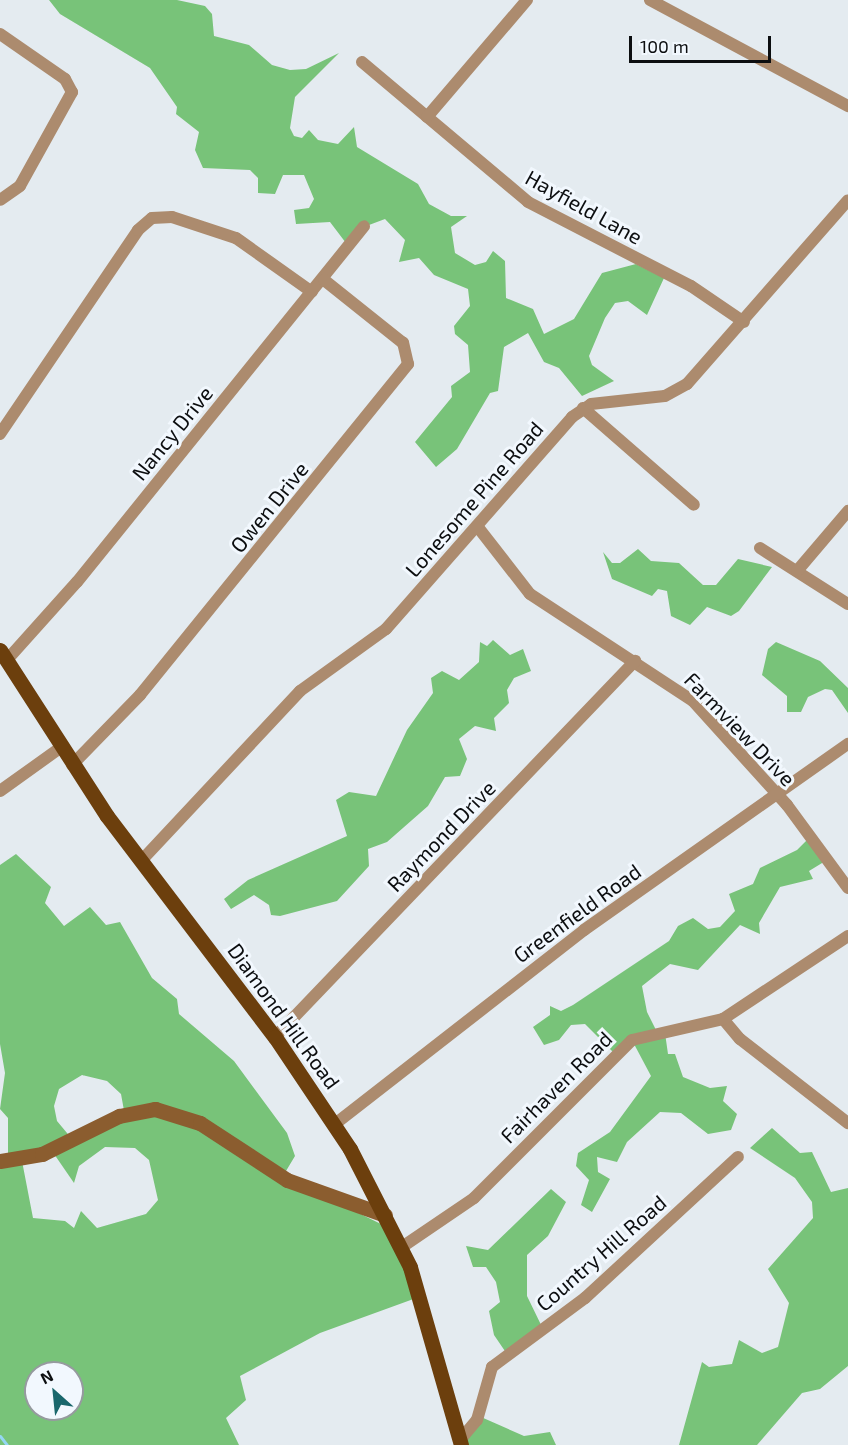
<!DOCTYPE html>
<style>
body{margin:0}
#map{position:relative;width:848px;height:1445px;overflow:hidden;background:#e4ebf0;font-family:"Exo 2",sans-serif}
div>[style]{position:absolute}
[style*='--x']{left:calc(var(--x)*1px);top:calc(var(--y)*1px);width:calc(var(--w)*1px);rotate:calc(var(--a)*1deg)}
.forest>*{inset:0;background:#78c379}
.stream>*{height:3px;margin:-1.5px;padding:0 1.5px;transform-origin:1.5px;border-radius:1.5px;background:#95d6f3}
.street>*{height:12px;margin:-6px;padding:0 6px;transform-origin:6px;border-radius:6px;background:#ac8b6e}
.secondary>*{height:15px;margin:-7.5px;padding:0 7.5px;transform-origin:7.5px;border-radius:7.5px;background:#8b5d2f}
.primary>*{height:15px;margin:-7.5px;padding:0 7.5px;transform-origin:7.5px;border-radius:7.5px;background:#6c3f0d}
span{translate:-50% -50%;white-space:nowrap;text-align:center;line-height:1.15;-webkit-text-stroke:6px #f2f8fe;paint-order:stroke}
.street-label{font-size:21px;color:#0c0e10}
.north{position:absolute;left:24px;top:1361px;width:60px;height:60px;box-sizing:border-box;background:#f2f8fe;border:2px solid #969a9f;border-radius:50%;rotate:333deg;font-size:16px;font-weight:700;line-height:24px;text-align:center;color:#0c0e10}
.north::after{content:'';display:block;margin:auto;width:21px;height:27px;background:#1a676c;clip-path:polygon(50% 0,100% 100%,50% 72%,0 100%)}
.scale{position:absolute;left:629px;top:36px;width:142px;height:27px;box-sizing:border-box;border:3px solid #0c0e10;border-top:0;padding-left:8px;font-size:18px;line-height:21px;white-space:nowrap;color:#0c0e10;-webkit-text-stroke:4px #f2f8fe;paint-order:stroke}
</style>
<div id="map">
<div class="forest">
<i style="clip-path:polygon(49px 0,177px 0,205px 6px,212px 14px,214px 36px,249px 45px,272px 65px,290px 70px,306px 69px,339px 53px,295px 97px,290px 128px,294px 136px,302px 138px,309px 130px,318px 140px,338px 144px,354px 127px,357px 147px,418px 184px,429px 204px,451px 216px,467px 216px,451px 227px,455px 253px,475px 265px,486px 262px,493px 251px,505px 261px,506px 298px,533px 309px,544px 334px,574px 319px,602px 273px,636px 264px,664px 278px,647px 315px,628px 301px,615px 303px,605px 318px,589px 356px,592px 365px,614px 381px,582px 396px,559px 368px,544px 362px,528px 333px,504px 347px,498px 391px,490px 393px,457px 449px,436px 467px,415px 442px,452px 397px,451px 386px,470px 372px,468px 345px,455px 334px,454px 326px,470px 306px,468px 289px,434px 275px,419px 258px,399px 262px,405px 240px,385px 219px,361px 228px,349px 247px,330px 222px,296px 224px,294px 210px,309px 208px,314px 199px,304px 175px,283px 175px,275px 194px,258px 193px,258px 178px,250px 170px,203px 168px,195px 150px,199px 132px,176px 114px,177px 107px,150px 68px,60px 14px)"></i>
<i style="clip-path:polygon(638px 549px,651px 561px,679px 563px,703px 585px,716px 585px,738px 559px,772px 567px,739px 611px,731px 616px,707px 607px,690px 625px,671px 616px,667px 591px,658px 589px,652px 596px,612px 579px,603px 552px,612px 563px,620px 563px)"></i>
<i style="clip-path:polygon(493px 640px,510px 655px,523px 649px,531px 671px,514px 678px,507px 690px,509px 703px,494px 718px,496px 731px,475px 726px,459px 739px,467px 759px,460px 776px,445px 777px,428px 806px,387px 842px,368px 849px,369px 866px,337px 901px,280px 916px,271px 915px,269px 905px,254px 895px,231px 909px,224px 899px,248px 880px,347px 836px,336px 800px,349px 792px,376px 796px,407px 730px,433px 693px,431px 678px,442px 671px,459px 680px,479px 662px,480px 642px,487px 646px)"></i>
<i style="clip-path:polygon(776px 642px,820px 661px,848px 688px,848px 713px,832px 690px,825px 689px,808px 697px,801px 712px,787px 712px,787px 696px,762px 675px,768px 649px)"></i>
<i style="clip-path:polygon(810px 837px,827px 860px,809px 871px,813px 879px,780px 887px,759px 923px,760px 934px,740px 925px,698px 970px,670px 964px,642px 986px,647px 1012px,657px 1032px,665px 1033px,668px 1054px,675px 1054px,683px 1077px,710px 1088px,727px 1086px,723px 1101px,737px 1114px,731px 1130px,708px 1134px,681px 1113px,660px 1112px,627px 1142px,617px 1162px,597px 1157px,598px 1172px,610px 1179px,592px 1212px,581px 1205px,589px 1180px,576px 1166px,578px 1153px,610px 1132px,651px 1076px,634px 1044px,616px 1055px,585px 1024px,571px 1025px,559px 1040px,544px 1045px,533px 1027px,550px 1015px,550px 1006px,561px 1011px,573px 1005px,669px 941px,678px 926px,693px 918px,708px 929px,720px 927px,735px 911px,729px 894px,753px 884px,760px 868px,797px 850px)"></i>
<i style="clip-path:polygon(evenodd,16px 854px,51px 887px,45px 903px,64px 926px,90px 907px,106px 925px,120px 922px,152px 978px,177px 999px,179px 1014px,234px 1061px,287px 1133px,295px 1156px,283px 1176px,385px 1226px,419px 1297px,320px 1333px,240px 1376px,246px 1400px,226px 1418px,239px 1445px,0 1445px,0 1163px,8px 1161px,8px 1118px,0 1109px,5px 1073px,0 1044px,0 865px,16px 854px,82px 1075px,107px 1081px,121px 1094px,125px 1116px,72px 1139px,57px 1121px,54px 1106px,59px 1089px,82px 1075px,16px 854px,105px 1147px,135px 1148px,149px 1160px,158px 1200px,146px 1214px,97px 1228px,81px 1211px,74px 1228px,65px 1221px,33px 1218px,22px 1161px,52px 1151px,74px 1183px,79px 1166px,105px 1147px,16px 854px,36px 1373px,72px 1373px,72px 1409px,36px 1409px,36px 1373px)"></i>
<i style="clip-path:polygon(772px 1128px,800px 1153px,812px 1152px,831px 1192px,848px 1188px,848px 1366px,820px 1389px,802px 1393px,757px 1445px,679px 1445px,702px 1362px,709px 1367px,732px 1364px,739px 1340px,762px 1353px,778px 1347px,789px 1303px,768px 1269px,813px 1218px,812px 1202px,795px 1178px,750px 1148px)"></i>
<i style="clip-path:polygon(551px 1189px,566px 1202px,548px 1236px,527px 1255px,527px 1296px,544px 1331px,509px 1357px,494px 1335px,489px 1311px,500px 1302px,496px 1282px,486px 1267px,473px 1267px,466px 1246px,488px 1250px)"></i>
<i style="clip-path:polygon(481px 1417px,524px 1436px,550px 1432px,556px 1445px,461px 1445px)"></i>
</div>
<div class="stream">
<i style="--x:0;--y:1436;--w:11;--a:52"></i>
</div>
<div class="street">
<i style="--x:650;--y:0;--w:225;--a:28.2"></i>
<i style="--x:0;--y:34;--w:79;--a:34.7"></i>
<i style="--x:65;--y:79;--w:15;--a:62"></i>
<i style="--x:72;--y:92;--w:107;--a:119"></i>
<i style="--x:20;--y:186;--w:24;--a:145"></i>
<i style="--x:362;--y:62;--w:217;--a:40.1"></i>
<i style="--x:528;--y:202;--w:183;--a:27.3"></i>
<i style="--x:691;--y:286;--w:64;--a:34.2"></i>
<i style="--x:427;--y:117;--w:154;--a:-49.5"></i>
<i style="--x:583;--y:408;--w:147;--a:41.1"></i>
<i style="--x:0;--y:434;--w:246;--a:-55.9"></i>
<i style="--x:138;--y:230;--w:18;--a:-41"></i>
<i style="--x:152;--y:218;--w:20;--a:-3"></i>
<i style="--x:172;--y:217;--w:67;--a:18.2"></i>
<i style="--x:236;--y:238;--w:93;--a:35.4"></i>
<i style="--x:477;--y:526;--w:86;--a:52.1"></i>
<i style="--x:530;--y:594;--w:195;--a:33.3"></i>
<i style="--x:693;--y:701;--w:140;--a:47.9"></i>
<i style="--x:787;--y:805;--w:103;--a:53.7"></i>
<i style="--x:760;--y:548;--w:104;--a:32.5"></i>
<i style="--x:797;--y:571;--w:79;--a:-49.6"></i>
<i style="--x:6;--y:661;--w:106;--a:-48.1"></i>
<i style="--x:77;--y:582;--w:457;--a:-51.1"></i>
<i style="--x:72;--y:765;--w:98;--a:-45.8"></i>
<i style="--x:140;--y:695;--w:426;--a:-51"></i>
<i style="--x:408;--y:364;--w:22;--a:-103"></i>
<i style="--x:403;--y:343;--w:101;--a:-141.4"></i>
<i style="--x:0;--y:791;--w:74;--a:-35.6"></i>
<i style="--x:141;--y:861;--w:233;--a:-46.9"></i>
<i style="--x:300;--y:691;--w:106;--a:-35.8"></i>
<i style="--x:386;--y:629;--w:282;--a:-48.7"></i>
<i style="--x:572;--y:417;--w:23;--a:-34"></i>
<i style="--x:591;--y:404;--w:74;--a:-6.2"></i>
<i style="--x:665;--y:396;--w:25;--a:-29"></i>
<i style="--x:687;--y:384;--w:244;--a:-48.8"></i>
<i style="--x:723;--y:1019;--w:26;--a:50"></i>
<i style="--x:740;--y:1039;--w:137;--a:37.9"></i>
<i style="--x:275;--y:1037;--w:521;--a:-46.25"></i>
<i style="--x:335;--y:1124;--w:316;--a:-37.9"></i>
<i style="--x:584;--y:930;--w:323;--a:-35.2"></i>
<i style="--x:402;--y:1247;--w:87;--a:-34.2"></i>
<i style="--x:474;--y:1198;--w:223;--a:-45"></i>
<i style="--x:632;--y:1040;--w:93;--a:-13"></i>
<i style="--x:723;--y:1019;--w:150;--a:-33.6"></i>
<i style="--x:460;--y:1440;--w:26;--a:-50"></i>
<i style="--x:477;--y:1420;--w:55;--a:-74.2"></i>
<i style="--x:492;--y:1367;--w:116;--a:-36.6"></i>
<i style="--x:585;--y:1298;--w:208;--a:-42.7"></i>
</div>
<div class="secondary">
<i style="--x:0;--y:1161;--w:43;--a:-9.5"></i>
<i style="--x:42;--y:1154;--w:86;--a:-26.3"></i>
<i style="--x:119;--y:1116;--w:37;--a:-11"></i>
<i style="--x:155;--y:1109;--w:47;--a:17.3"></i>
<i style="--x:200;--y:1123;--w:104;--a:33.2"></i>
<i style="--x:287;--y:1180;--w:104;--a:19.7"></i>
</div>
<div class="primary">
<i style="--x:0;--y:650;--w:197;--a:57.2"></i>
<i style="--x:107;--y:816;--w:278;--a:52.8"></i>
<i style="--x:275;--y:1037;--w:135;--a:56.2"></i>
<i style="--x:350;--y:1149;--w:132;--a:63"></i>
<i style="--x:410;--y:1267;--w:185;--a:74"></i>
</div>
<div class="street-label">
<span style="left:584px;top:207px;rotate:29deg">Hayfield Lane</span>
<span style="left:172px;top:433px;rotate:-51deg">Nancy Drive</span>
<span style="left:474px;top:499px;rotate:-49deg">Lonesome Pine Road</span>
<span style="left:269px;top:507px;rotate:-51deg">Owen Drive</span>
<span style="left:740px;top:729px;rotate:46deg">Farmview Drive</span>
<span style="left:441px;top:836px;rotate:-46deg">Raymond Drive</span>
<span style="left:577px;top:913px;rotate:-36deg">Greenfield Road</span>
<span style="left:284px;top:1016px;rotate:54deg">Diamond Hill Road</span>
<span style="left:556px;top:1087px;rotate:-45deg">Fairhaven Road</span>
<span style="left:601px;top:1253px;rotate:-41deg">Country Hill Road</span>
</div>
<div class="north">N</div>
<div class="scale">100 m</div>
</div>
